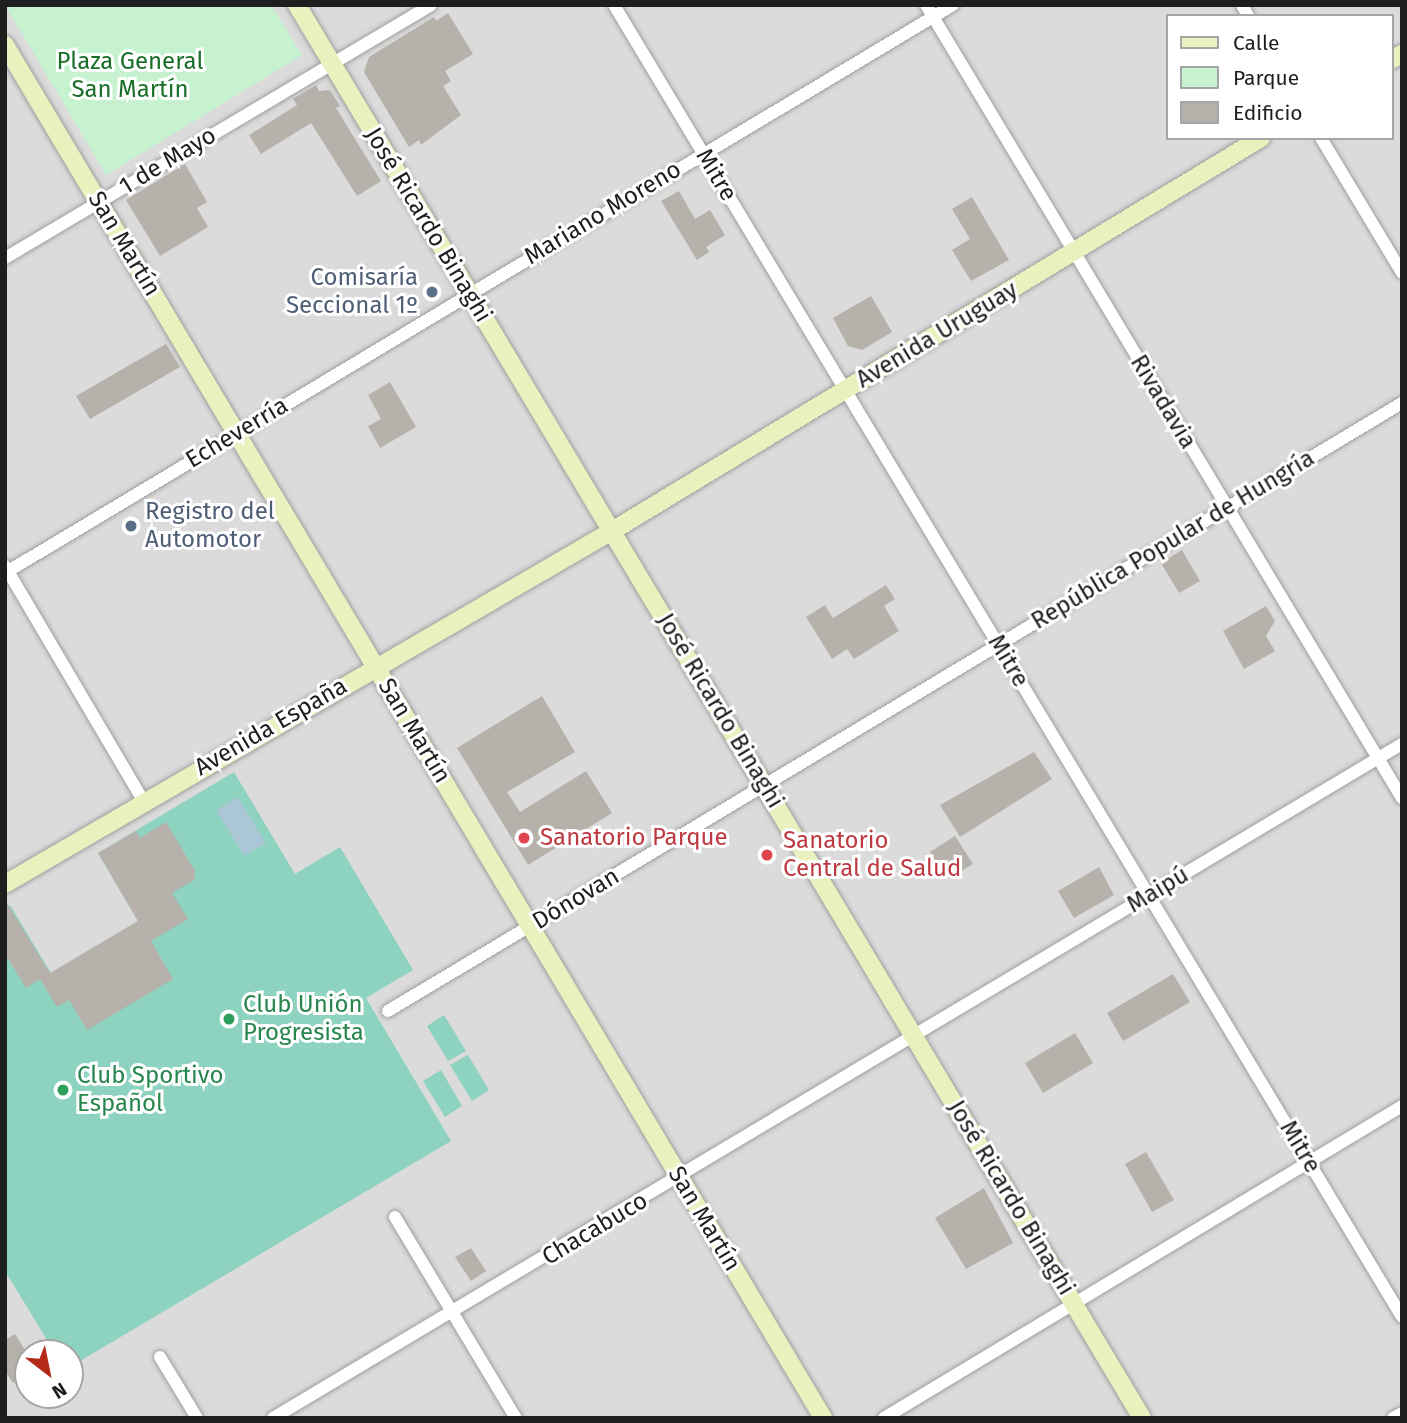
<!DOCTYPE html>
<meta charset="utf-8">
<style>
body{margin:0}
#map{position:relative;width:1407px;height:1423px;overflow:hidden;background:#eeece5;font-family:"Fira Sans",sans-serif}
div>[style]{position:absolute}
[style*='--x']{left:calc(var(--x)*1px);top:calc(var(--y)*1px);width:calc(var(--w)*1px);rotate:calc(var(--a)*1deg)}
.residential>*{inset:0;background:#dcdbdb}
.park>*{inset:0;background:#c7f2d0}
.pitch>*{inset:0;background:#8dd3c0}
.water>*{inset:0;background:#abc7d6}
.building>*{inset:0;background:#b6b1ab}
.roads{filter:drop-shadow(0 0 2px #9f9f9f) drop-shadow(0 0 2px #9f9f9f)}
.street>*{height:12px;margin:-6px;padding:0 6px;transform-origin:6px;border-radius:6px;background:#fff}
.secondary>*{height:18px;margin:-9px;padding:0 9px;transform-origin:9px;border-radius:9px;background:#e9f1bf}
.dots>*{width:19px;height:19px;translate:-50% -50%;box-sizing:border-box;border:4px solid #fff;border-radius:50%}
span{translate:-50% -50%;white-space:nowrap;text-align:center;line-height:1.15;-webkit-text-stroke:6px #fff;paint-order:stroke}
.park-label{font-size:24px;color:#196f2a}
.street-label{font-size:24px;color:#1e1e1e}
.service-label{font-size:24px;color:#4e5e75}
.right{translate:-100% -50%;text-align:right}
.left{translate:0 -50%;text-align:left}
.health-label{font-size:24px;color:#be3a42}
.leisure-label{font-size:24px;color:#27864d}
.frame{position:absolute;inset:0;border:7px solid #1e1e1e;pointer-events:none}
.legend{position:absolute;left:1166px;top:14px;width:228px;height:126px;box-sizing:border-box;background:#fff;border:2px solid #a5a5a5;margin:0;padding:9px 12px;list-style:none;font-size:21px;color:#1e1e1e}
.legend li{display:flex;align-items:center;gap:14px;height:35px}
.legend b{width:35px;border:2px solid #a5a5a5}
.north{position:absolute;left:14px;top:1339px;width:70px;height:70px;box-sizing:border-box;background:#fff;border:2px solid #a5a5a5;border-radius:50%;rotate:148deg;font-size:19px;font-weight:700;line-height:28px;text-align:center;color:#1e1e1e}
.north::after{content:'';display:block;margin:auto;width:24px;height:32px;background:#b32a19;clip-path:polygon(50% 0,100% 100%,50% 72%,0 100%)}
</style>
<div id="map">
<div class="residential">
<i style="clip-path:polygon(evenodd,5px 5px,1402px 5px,1402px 1418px,5px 1418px,5px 5px,1167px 16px,1391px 16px,1391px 138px,1167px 138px,1167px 16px,5px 5px,28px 1353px,70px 1353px,70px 1395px,28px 1395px,28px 1353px)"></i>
</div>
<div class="park">
<i style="clip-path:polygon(5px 5px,271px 5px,302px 55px,106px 175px)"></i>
</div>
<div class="pitch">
<i style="clip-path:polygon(234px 772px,295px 874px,340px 847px,413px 970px,366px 998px,451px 1141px,70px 1367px,70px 1353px,55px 1353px,5px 1271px,5px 908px,10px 905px,51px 973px,138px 921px,98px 853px)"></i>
<i style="clip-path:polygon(444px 1015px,466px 1051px,448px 1061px,427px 1026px)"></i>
<i style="clip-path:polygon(468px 1055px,489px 1090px,472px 1101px,450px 1065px)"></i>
<i style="clip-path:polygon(441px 1070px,462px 1106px,445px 1117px,423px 1081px)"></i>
</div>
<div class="water">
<i style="clip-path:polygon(238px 797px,266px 843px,244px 856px,216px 810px)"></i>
</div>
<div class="building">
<i style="clip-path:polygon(448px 13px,473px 54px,445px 71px,451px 81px,443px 86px,461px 115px,421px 145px,419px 140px,409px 147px,364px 72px,369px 57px,434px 17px,436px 21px)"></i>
<i style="clip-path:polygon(316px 85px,319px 91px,330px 90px,340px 106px,336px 108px,381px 181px,357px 196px,311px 123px,261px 154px,249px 135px,297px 105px,293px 99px)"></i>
<i style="clip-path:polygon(185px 164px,207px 202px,197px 208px,208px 227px,160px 256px,126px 200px)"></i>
<i style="clip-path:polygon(679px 191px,695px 219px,710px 210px,725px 235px,706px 247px,709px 252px,697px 260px,661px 201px)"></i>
<i style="clip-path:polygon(972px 197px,1009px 260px,971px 281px,952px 250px,970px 239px,952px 209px)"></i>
<i style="clip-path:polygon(871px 296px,892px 332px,862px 350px,848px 346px,833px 318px)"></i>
<i style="clip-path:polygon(166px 344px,180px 367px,90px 419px,76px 396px)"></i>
<i style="clip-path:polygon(390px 382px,416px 427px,380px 448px,368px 426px,381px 419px,368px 395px)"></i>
<i style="clip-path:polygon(1182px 550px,1200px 581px,1179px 593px,1161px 563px)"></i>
<i style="clip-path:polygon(886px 585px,895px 599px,884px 606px,899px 631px,854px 659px,847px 649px,832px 659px,806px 617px,825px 605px,833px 618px)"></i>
<i style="clip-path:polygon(1266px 606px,1275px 621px,1266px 636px,1275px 651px,1244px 669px,1223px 631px)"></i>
<i style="clip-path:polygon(542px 696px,575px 752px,507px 792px,520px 812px,586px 771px,612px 813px,528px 865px,457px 748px)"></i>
<i style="clip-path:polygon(1034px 752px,1052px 779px,960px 837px,940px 805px)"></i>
<i style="clip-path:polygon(166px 822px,195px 871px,194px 880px,172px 893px,188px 919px,151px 941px,173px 979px,87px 1030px,69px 1000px,57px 1007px,40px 979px,26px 988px,5px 954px,5px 900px,50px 973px,138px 921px,98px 853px,136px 831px,140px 838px)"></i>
<i style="clip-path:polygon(955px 836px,973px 864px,948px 879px,930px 852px)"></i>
<i style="clip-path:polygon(1099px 867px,1114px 895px,1074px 918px,1058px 891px)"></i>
<i style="clip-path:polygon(1173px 974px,1190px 1002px,1123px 1041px,1107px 1013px)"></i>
<i style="clip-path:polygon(1075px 1033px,1093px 1063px,1043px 1093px,1025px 1063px)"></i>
<i style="clip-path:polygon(1146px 1152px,1174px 1200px,1152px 1212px,1125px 1164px)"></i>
<i style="clip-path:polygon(984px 1188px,1013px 1243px,966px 1269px,935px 1218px)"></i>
<i style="clip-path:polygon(471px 1248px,486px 1271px,471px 1281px,455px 1257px)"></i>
<i style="clip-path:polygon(15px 1334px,28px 1355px,28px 1374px,13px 1383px,5px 1371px,5px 1340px)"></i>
</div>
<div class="roads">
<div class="street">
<i style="--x:614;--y:5;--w:1530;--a:59.01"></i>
<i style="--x:926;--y:5;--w:925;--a:59.03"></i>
<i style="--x:1242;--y:5;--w:13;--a:61"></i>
<i style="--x:1321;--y:138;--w:157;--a:59"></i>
<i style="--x:5;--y:258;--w:495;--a:-30.7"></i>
<i style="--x:5;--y:566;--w:274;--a:59.5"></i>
<i style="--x:5;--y:573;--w:1105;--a:-30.93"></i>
<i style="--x:388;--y:1011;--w:1182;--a:-30.95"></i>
<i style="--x:395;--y:1217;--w:235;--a:59"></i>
<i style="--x:160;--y:1357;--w:71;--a:58.8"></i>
<i style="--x:273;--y:1418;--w:1315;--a:-30.84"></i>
<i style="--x:884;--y:1418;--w:605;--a:-31.06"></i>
<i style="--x:1393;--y:1418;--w:10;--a:-29"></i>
</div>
<div class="secondary">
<i style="--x:297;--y:5;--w:1646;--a:59.12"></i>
<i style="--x:5;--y:45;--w:1598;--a:59.21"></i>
<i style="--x:1391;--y:60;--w:13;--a:-29"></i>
<i style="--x:5;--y:884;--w:702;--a:-30.18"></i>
<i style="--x:612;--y:531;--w:759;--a:-31.2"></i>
</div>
</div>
<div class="dots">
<i style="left:432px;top:292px;background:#5c6f8a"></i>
<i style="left:131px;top:526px;background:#5c6f8a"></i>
<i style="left:524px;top:838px;background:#e0444e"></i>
<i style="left:767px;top:855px;background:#e0444e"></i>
<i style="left:229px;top:1019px;background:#2e9e5b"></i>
<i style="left:63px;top:1090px;background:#2e9e5b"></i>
</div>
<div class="park-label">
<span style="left:130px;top:76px">Plaza General<br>San Martín</span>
</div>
<div class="street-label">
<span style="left:168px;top:161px;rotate:-31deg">1 de Mayo</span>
<span style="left:716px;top:175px;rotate:59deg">Mitre</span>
<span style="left:603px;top:213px;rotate:-31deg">Mariano Moreno</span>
<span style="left:428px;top:225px;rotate:59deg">José Ricardo Binaghi</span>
<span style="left:124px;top:244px;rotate:59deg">San Martín</span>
<span style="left:937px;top:335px;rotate:-31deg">Avenida Uruguay</span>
<span style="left:1163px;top:402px;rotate:59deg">Rivadavia</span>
<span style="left:237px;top:433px;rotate:-31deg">Echeverría</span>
<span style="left:1173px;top:540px;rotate:-31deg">República Popular de Hungría</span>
<span style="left:1008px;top:661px;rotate:59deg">Mitre</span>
<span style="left:720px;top:711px;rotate:59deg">José Ricardo Binaghi</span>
<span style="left:271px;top:727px;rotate:-30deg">Avenida España</span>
<span style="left:414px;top:731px;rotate:59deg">San Martín</span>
<span style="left:1158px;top:890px;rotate:-31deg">Maipú</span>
<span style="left:576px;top:899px;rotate:-31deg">Dónovan</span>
<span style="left:1300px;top:1147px;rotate:59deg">Mitre</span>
<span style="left:1011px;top:1198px;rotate:59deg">José Ricardo Binaghi</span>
<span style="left:704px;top:1219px;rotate:59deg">San Martín</span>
<span style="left:595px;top:1229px;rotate:-31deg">Chacabuco</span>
</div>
<div class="service-label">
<span class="right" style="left:418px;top:292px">Comisaría<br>Seccional 1º</span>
<span class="left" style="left:145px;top:526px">Registro del<br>Automotor</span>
</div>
<div class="health-label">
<span class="left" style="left:540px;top:838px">Sanatorio Parque</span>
<span class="left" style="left:783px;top:855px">Sanatorio<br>Central de Salud</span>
</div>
<div class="leisure-label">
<span class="left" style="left:243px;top:1019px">Club Unión<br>Progresista</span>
<span class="left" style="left:77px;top:1090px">Club Sportivo<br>Español</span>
</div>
<div class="frame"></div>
<ul class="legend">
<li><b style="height:9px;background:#e9f1bf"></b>Calle</li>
<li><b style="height:19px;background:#c7f2d0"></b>Parque</li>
<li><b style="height:19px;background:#b6b1ab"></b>Edificio</li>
</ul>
<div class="north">N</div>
</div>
